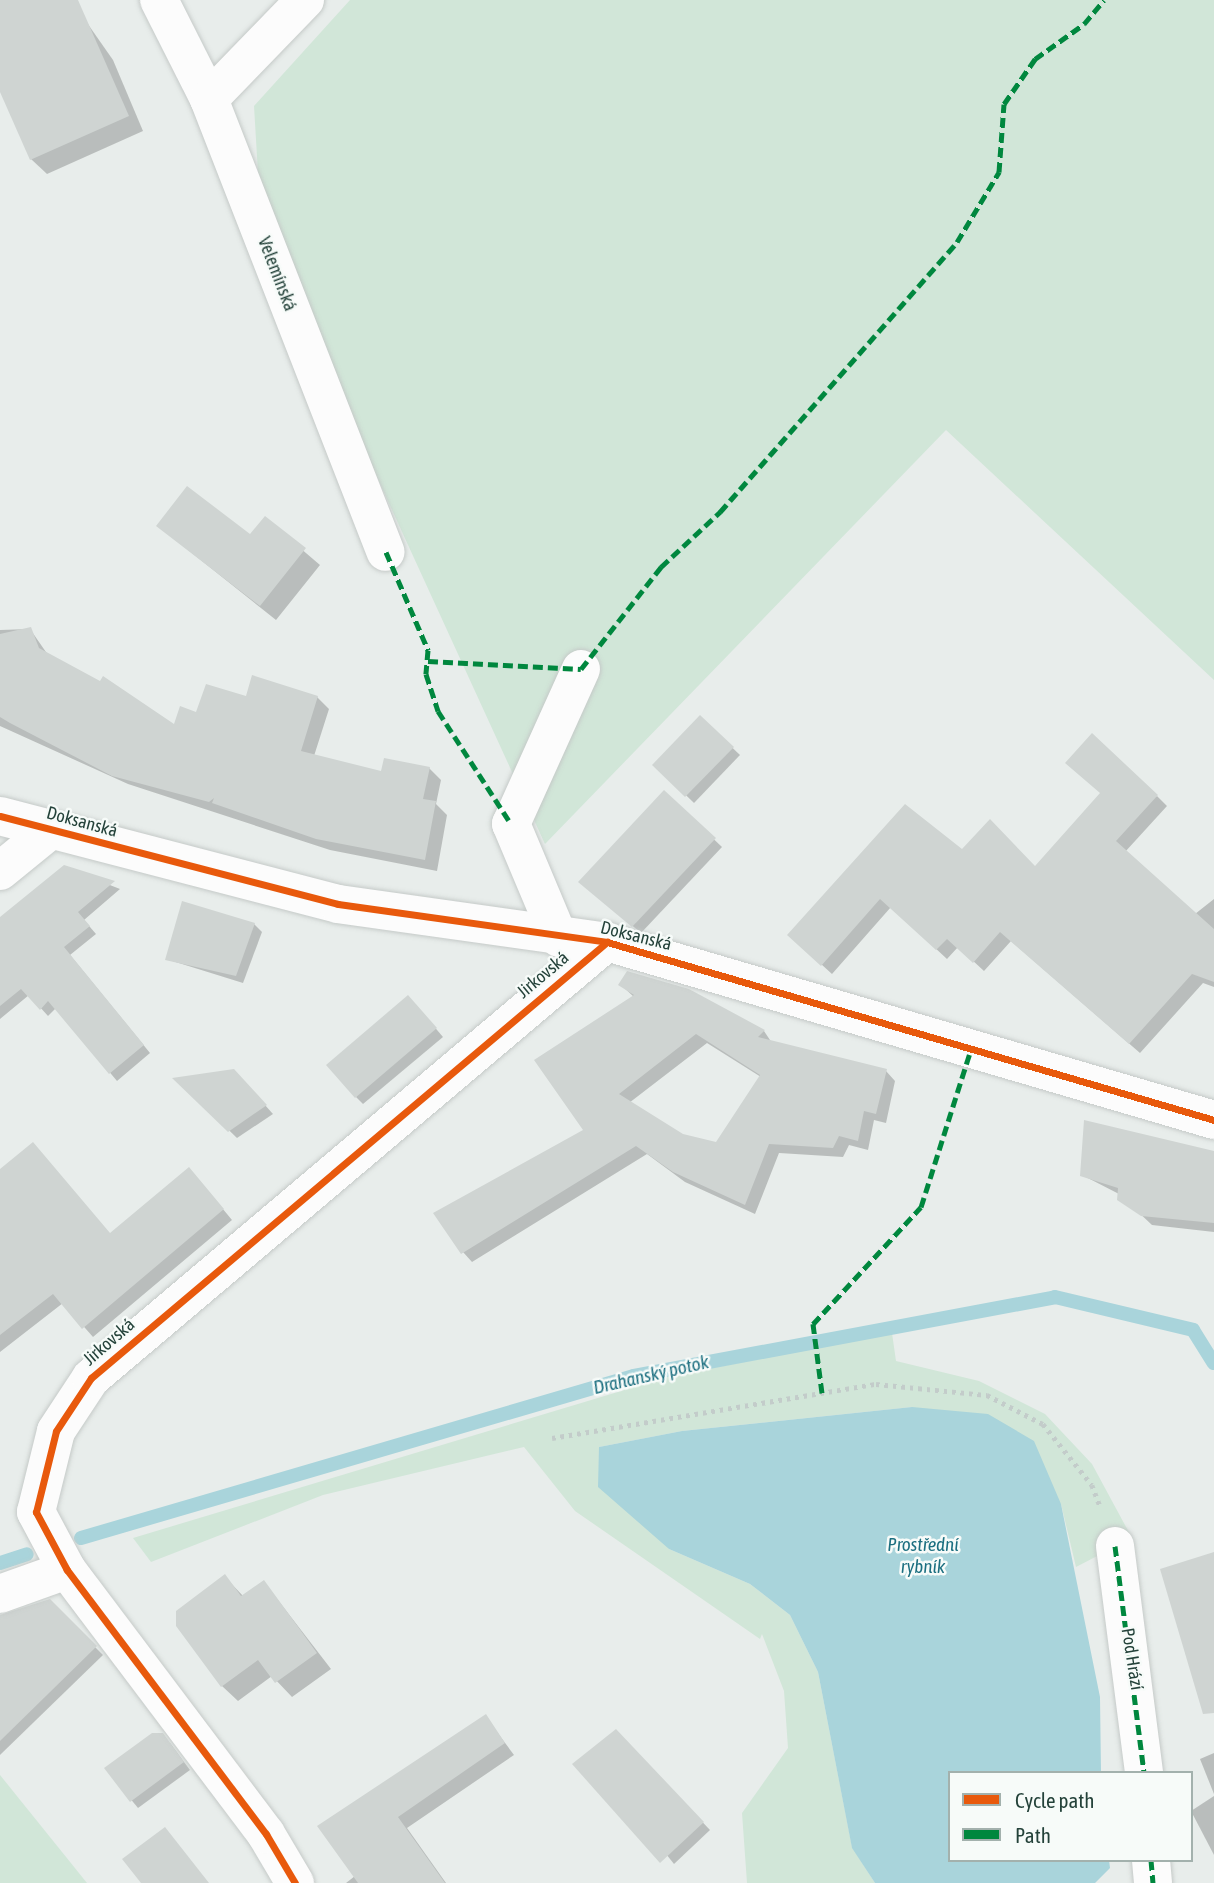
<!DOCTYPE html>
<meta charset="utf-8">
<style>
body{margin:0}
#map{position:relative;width:1214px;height:1883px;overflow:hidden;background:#e8edeb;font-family:"Asap Condensed",sans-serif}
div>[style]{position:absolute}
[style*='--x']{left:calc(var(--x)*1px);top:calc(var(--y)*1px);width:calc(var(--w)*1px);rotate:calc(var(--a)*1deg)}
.green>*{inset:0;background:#d1e6d8}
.water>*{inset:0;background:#a9d4db}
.shadow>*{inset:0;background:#0003}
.stream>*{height:14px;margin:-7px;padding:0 7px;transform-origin:7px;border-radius:7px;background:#a9d4db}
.building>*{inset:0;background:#cfd4d2}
.path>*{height:4.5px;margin-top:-2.25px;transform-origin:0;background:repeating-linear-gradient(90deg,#c3ccca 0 3.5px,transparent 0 8.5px)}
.roads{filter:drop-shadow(0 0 2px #c5cac8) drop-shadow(0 0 2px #c5cac8)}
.minor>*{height:38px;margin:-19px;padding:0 19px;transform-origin:19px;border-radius:19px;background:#fcfcfc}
.quiet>*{height:5px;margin-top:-2.5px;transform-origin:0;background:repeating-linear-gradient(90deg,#00873e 0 10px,transparent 0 15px)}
.cycleway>*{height:7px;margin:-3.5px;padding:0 3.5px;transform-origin:3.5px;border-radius:3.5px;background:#e8590c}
span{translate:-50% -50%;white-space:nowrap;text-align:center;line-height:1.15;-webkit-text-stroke:5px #f7fbf9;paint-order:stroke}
.street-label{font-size:18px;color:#24423a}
.water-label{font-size:19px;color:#1c6f80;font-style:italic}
.legend{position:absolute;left:948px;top:1771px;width:245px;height:91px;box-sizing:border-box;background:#f7fbf9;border:2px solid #a3b1ad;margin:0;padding:9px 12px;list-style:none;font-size:21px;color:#24423a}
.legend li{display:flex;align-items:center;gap:14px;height:35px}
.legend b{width:35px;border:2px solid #a3b1ad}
</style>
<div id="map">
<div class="green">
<i style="clip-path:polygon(350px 0,1214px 0,1214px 680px,946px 430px,545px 844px,261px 224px,254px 106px)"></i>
<i style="clip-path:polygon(892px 1333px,896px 1361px,979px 1381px,1045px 1414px,1092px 1464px,1132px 1538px,1076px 1567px,1061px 1504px,912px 1407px,682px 1431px,599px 1447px,669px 1549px,750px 1584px,790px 1615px,818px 1672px,852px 1847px,875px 1883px,747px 1883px,742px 1813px,788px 1748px,784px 1691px,762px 1634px,760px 1639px,575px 1511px,524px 1447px,323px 1495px,151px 1562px,133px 1538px,671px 1376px)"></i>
<i style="clip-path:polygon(0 1775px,87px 1883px,0 1883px)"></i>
</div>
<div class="water">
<i style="clip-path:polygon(912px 1407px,988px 1414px,1034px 1441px,1061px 1504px,1100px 1697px,1101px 1773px,950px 1773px,950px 1860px,1109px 1860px,1110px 1868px,1095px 1883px,875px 1883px,852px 1848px,818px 1672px,790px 1615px,750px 1584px,669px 1549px,598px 1487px,599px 1447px,682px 1431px)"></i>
</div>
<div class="shadow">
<i style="clip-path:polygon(0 0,71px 0,113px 60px,143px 131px,47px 174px,31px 159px,0 89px)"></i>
<i style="clip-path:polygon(265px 518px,320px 565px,276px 620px,158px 526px,250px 537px)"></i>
<i style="clip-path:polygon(30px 629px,48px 655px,175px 726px,247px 698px,317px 697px,329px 709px,314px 756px,382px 773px,429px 768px,441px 780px,436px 804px,447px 815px,437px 871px,330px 850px,128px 784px,0 726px,0 630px)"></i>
<i style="clip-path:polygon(700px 717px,740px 755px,694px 803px,655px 765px)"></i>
<i style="clip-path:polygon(664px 792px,722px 847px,641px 933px,588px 889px)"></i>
<i style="clip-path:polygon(1157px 796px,1167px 806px,1125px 852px,1195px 914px,1214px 899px,1214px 987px,1203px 983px,1140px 1053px,1011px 941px,984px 971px,958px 947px,947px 959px,891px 907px,832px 974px,799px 944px,963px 852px,1035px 868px)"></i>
<i style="clip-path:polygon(64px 867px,120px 889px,84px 920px,96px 934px,70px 955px,150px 1053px,117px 1081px,56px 1008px,48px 1016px,29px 995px,0 1019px,0 920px)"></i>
<i style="clip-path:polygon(254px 924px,262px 932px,243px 983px,166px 959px)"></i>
<i style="clip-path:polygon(evenodd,621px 985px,689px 991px,764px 1031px,772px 1043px,886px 1071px,895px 1081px,886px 1123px,874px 1120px,868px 1150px,849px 1145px,843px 1157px,779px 1153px,755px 1214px,685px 1182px,647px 1154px,472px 1262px,463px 1252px,585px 1131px,634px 997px,621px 985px,707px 1043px,761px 1077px,717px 1144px,682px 1135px,629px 1103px,707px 1043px)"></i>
<i style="clip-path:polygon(415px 1004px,443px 1037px,363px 1104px,356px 1097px)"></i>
<i style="clip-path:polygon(241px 1078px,273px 1114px,237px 1138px,176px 1079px)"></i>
<i style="clip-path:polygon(1214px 1152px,1214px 1232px,1152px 1225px,1119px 1194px,1082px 1175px)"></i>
<i style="clip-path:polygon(0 1171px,111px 1234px,198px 1179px,232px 1220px,93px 1337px,63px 1303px,0 1352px)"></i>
<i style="clip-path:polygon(225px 1577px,244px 1597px,264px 1582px,331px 1669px,292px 1697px,272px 1676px,238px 1701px,222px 1686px)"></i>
<i style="clip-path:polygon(49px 1601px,103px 1655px,0 1755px,0 1624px)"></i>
<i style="clip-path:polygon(485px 1716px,514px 1755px,407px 1828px,446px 1883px,346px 1883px,355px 1876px,320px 1826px)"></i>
<i style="clip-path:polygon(616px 1731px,710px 1830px,674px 1864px,624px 1801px)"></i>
<i style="clip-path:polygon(170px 1743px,190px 1770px,138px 1808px,106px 1769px)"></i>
<i style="clip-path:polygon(1214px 1753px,1214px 1794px,1200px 1759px)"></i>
<i style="clip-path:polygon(1214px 1796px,1214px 1855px,1191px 1811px)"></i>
</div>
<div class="stream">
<i style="--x:81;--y:1538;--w:576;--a:-16.33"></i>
<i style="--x:634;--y:1376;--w:428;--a:-10.6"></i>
<i style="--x:1055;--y:1297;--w:142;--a:13.4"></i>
<i style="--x:1193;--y:1330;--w:39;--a:58"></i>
<i style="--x:0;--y:1563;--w:28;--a:-18"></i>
</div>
<div class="building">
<i style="clip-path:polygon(0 0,78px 0,129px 116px,30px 160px,0 92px)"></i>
<i style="clip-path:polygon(187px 486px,250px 534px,265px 516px,306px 548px,260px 606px,156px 526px)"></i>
<i style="clip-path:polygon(31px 627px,39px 648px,100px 681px,103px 676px,174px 724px,180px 706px,196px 712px,206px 684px,246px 696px,252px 675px,318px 696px,301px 751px,381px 771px,384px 758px,430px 767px,423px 799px,436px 801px,425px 860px,316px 839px,212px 803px,214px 798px,209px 802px,112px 776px,10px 723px,0 717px,0 634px)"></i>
<i style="clip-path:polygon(700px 715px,734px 747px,685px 797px,652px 765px)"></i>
<i style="clip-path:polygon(1092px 733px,1158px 795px,1116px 841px,1214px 929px,1214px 982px,1192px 974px,1129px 1044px,1000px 932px,973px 963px,947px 939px,936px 950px,880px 899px,821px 966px,787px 935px,905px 804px,962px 849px,990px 819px,1035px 866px,1100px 793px,1065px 763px)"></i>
<i style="clip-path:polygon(664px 790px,716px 838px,632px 927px,578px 882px)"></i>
<i style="clip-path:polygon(64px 865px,115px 881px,78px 912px,90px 926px,64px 947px,144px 1045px,109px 1074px,48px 1001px,40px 1010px,21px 989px,0 1006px,0 917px)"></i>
<i style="clip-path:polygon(182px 901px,255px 923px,236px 976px,165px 960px)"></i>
<i style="clip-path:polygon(evenodd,627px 971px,689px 989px,765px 1030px,758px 1037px,887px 1069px,876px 1114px,864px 1111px,858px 1141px,839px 1136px,833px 1148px,769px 1144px,745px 1205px,673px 1172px,636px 1146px,461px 1254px,433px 1213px,583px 1130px,534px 1060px,634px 995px,618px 985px,627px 971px,696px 1034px,760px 1075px,716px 1142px,683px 1134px,619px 1094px,696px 1034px)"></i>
<i style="clip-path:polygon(408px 995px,437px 1028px,355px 1098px,326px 1065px)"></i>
<i style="clip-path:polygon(234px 1069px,267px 1105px,228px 1132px,172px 1078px)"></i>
<i style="clip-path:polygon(1084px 1120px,1214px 1151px,1214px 1223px,1141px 1216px,1117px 1200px,1118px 1188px,1080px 1176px)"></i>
<i style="clip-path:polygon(33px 1142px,110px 1233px,189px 1167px,224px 1209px,82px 1329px,53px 1294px,0 1335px,0 1169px)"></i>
<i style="clip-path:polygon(1214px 1552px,1214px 1713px,1203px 1714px,1160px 1569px)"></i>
<i style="clip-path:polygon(225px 1574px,241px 1596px,264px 1580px,317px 1653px,275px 1683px,258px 1660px,221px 1687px,176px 1626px,176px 1611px)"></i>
<i style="clip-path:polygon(50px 1599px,97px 1646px,0 1741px,0 1615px)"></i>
<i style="clip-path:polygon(486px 1714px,505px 1743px,398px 1817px,445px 1883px,358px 1883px,317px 1826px)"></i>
<i style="clip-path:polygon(616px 1729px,704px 1822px,660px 1863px,572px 1764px)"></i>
<i style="clip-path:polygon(152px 1733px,163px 1733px,184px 1762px,130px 1802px,104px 1768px)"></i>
<i style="clip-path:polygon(165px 1827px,209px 1883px,141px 1883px,122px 1859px)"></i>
</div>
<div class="path">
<i style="--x:552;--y:1438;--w:328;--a:-9.5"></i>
<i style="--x:876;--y:1384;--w:112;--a:5.7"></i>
<i style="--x:987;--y:1395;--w:63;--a:27.4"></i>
<i style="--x:1043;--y:1424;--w:78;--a:51.2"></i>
<i style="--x:1092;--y:1485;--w:22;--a:69"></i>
</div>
<div class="roads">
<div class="minor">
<i style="--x:159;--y:0;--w:111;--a:63.2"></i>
<i style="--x:209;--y:99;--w:486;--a:68.7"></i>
<i style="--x:209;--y:99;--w:138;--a:-45.9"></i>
<i style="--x:0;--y:816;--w:349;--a:14.6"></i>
<i style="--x:338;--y:904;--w:272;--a:8"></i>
<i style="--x:607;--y:942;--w:633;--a:16.34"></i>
<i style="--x:0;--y:871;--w:63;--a:-39.2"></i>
<i style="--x:559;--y:938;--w:124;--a:-112.8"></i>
<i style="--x:511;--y:824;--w:170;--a:-65.7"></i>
<i style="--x:1115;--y:1546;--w:229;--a:82.7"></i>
<i style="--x:0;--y:1594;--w:71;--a:-19.7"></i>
<i style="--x:1151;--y:1860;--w:23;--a:85"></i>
<i style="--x:295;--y:1883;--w:57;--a:-120.6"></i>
<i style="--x:266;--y:1834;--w:331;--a:-127"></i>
<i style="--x:67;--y:1570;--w:66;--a:-118.1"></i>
<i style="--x:36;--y:1512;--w:83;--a:-76.1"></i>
<i style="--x:56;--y:1431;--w:64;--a:-56.6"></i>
<i style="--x:91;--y:1378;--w:676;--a:-40.2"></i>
</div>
</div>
<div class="quiet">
<i style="--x:386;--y:552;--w:107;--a:66.8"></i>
<i style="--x:428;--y:650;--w:24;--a:95"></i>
<i style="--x:426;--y:674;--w:39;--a:72"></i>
<i style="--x:438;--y:711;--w:135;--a:57.1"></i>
<i style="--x:428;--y:661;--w:153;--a:3"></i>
<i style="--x:581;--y:669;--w:130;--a:-51.9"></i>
<i style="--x:661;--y:567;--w:81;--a:-43"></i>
<i style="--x:720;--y:512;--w:359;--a:-48.7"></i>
<i style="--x:957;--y:242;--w:82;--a:-59"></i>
<i style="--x:999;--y:172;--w:68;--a:-85.8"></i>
<i style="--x:1004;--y:104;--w:55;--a:-55.4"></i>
<i style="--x:1035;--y:59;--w:60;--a:-35.5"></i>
<i style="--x:1084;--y:24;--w:31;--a:-50"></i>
<i style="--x:822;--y:1393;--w:70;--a:-97.4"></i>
<i style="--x:813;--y:1324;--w:159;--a:-47.3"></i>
<i style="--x:921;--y:1207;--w:166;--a:-72.4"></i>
<i style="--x:1115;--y:1546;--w:229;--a:82.7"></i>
<i style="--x:1151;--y:1860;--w:23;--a:85"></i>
</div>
<div class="cycleway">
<i style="--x:0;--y:816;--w:349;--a:14.6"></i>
<i style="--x:338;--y:904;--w:272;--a:8"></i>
<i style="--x:607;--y:942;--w:633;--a:16.34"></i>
<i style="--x:295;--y:1883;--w:57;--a:-120.6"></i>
<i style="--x:266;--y:1834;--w:331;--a:-127"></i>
<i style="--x:67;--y:1570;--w:66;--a:-118.1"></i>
<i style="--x:36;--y:1512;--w:83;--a:-76.1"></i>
<i style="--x:56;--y:1431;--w:64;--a:-56.6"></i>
<i style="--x:91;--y:1378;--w:676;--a:-40.2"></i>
</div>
<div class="street-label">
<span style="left:277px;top:274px;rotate:69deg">Velemínská</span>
<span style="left:82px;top:822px;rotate:15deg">Doksanská</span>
<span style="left:636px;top:936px;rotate:14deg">Doksanská</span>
<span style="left:543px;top:975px;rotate:-40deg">Jirkovská</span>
<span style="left:109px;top:1342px;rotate:-41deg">Jirkovská</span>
<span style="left:1132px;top:1659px;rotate:81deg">Pod Hrází</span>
</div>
<div class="water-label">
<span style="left:651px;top:1375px;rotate:-13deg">Drahanský potok</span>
<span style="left:923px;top:1556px">Prostřední<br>rybník</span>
</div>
<ul class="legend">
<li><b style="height:9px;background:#e8590c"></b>Cycle path</li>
<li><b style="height:9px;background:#00873e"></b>Path</li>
</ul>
</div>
